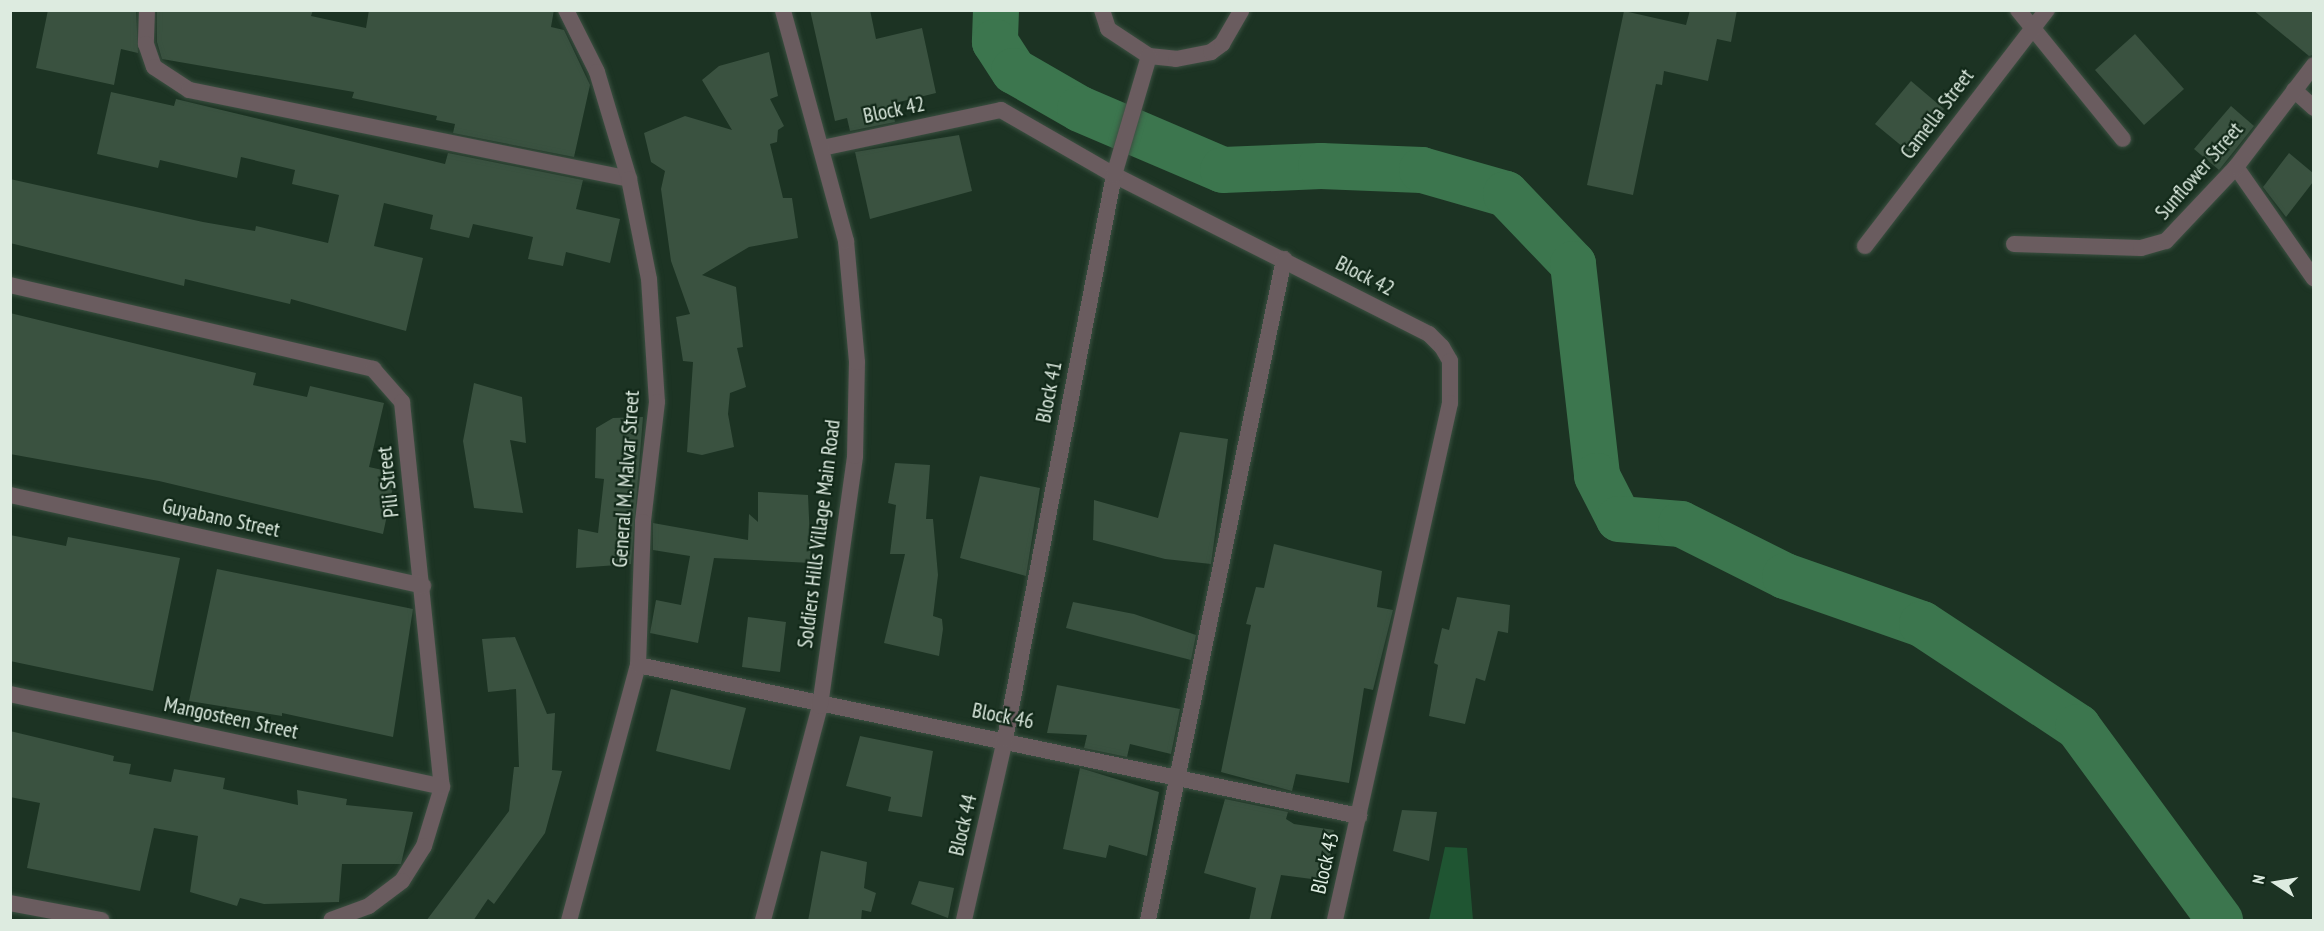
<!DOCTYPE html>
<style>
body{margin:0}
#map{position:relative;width:2324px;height:931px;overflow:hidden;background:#1c3323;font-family:"PT Sans Narrow",sans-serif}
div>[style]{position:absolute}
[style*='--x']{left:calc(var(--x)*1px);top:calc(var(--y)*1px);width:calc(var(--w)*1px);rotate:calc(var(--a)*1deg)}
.green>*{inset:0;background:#1f5532}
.river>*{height:46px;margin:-23px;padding:0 23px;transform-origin:23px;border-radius:23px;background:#3c764e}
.building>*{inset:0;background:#3a5240}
.roads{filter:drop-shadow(0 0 2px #3b5041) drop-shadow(0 0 2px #3b5041)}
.minor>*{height:16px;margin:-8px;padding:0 8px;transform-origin:8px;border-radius:8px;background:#6a5c5f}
span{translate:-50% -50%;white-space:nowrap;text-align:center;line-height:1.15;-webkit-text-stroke:4.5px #122919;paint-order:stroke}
.street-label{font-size:21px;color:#ddebe0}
.frame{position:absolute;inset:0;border:12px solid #ddebe0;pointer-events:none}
.north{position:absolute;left:2246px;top:853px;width:60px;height:60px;-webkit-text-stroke:4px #122919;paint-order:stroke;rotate:282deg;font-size:16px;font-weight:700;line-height:24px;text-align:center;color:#ddebe0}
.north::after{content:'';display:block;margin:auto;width:21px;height:27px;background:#ddebe0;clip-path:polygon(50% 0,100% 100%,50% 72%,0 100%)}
</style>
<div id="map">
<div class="green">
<i style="clip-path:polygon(1445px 847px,1467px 848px,1473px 920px,1429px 920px)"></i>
</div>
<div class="river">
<i style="--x:996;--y:10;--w:32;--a:92"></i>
<i style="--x:995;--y:42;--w:35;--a:57"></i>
<i style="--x:1014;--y:71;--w:76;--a:29.9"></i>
<i style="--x:1080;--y:109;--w:155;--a:23.1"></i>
<i style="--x:1223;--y:170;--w:98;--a:-2.3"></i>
<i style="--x:1321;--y:166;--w:101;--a:2.3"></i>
<i style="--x:1422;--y:170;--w:87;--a:15.9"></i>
<i style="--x:1506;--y:194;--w:97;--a:46.3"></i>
<i style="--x:1573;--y:264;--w:213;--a:83.5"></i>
<i style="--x:1597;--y:476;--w:48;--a:62.9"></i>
<i style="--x:1619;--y:519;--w:62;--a:4.6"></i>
<i style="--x:1681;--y:524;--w:116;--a:26.6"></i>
<i style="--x:1785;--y:576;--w:145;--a:19.3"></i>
<i style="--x:1922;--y:624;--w:187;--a:33.4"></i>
<i style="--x:2078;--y:727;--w:240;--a:53.7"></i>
</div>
<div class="building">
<i style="clip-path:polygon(48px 10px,136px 10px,138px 53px,121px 49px,114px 85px,36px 68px)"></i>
<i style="clip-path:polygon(157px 10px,313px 10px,311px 16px,366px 28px,369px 10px,554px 10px,551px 27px,564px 30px,590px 85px,574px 157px,453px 133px,455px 124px,436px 120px,437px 116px,352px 98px,354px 92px,162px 59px,157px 42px)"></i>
<i style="clip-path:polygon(810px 10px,870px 10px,876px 39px,922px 28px,936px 93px,891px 104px,895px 122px,850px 131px,847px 118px,835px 121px)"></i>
<i style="clip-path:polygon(1690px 10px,1737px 10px,1731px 42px,1717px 39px,1708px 81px,1664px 71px,1662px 85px,1656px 84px,1633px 195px,1587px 185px,1624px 11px,1686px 25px)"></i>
<i style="clip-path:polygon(2253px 10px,2313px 10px,2313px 55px,2309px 56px)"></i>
<i style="clip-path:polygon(2135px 34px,2184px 89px,2144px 125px,2095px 70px)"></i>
<i style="clip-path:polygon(769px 52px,778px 96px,770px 99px,784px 126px,778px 130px,777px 142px,770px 144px,783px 198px,792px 198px,798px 238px,749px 247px,702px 275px,736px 287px,743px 347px,737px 348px,746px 387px,730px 393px,728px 414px,734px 447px,702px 455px,687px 452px,693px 362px,683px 361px,676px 317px,690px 314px,671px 261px,661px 189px,665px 171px,651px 162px,644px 133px,685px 116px,732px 130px,702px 80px,719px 66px)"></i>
<i style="clip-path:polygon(1911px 81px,1944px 109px,1909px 152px,1875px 124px)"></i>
<i style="clip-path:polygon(111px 92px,174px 106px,176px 99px,445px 164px,448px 153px,583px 180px,576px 209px,620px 219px,610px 263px,566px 252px,563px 266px,528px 259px,533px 237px,473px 224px,469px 238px,430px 229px,433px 215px,384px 203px,374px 246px,423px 258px,406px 331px,291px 299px,290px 304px,185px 279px,184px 286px,10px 243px,10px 179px,203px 222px,255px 231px,256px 226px,328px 243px,339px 195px,292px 184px,295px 170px,241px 157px,237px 178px,160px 160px,158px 168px,97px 154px)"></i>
<i style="clip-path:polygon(2231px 106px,2254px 126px,2219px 170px,2194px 149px)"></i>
<i style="clip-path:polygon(959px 135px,972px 191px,870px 219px,855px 152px)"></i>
<i style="clip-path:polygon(2289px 153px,2313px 173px,2313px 182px,2286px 217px,2263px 187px)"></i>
<i style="clip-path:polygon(10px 313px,256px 373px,253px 385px,307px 397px,310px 386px,384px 403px,369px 467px,396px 473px,383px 534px,159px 481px,10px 454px)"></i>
<i style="clip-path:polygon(474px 383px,522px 397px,526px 443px,510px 440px,523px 513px,474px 508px,463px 441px)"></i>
<i style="clip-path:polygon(643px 417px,631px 564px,576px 568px,578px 529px,598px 533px,604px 479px,595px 478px,596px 428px,613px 418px)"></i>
<i style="clip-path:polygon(1180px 432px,1228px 439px,1211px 564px,1165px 559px,1093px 540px,1094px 500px,1158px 518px)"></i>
<i style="clip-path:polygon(895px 463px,930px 465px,926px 519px,933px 519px,938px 575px,933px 616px,942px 619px,943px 629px,939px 656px,884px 643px,905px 554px,890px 554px,896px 505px,888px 503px)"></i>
<i style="clip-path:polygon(980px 476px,1040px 488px,1026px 576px,960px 558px)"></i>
<i style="clip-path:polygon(758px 492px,808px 495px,811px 563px,714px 558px,698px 643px,650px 633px,656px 600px,681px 605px,690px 556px,653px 550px,653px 523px,748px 540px,749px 514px,758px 522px)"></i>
<i style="clip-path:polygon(10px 535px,66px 546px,68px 537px,180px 558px,153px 691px,10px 661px)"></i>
<i style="clip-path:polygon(1274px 544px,1382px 571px,1377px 607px,1393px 610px,1373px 690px,1364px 688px,1349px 783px,1296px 774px,1292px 791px,1221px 772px,1251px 625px,1246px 624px,1256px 587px,1264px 588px)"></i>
<i style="clip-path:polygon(217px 569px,413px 609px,393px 737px,282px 713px,282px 716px,189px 701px)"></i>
<i style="clip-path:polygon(1457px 597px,1510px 605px,1508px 633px,1498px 631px,1485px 681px,1476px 678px,1465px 724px,1429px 716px,1438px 665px,1434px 663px,1442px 628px,1449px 630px)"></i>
<i style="clip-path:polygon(1073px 602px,1134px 614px,1196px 635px,1191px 660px,1066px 628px)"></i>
<i style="clip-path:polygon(748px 617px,786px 622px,780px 672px,742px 667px)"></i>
<i style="clip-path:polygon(515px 637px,547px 714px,555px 713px,552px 770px,562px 771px,545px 833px,494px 904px,488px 899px,473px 921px,426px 921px,509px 811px,514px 767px,519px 767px,516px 689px,488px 692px,482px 639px)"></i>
<i style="clip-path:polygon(1057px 685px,1180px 709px,1171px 754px,1130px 744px,1127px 757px,1084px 748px,1087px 735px,1047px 733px)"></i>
<i style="clip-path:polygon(671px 689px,746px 708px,730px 770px,656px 751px)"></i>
<i style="clip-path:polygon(10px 731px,114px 756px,113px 761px,131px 764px,129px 774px,171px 782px,174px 769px,225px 778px,223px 789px,298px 805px,297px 790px,347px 799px,346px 805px,413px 812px,401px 864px,342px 864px,339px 902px,264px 904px,240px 898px,237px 906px,190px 892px,198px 836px,154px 828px,140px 891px,27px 868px,40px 803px,10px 797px)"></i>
<i style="clip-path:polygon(860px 736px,933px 751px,922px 817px,888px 811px,891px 797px,846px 786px)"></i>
<i style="clip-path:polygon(1080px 768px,1159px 792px,1147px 856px,1109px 845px,1106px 858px,1063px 849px)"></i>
<i style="clip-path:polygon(1225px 799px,1288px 812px,1286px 819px,1294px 824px,1334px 830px,1327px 881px,1281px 875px,1270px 921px,1249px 921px,1256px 888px,1204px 873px)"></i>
<i style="clip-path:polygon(1402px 810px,1437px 812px,1429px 861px,1393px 851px)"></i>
<i style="clip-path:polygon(821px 851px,867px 862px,864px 888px,876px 893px,871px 912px,862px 910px,861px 921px,808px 921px)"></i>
<i style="clip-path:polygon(919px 881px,954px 888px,948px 918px,911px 904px)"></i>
</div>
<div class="roads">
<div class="minor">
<i style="--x:147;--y:10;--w:34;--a:92"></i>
<i style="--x:146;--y:44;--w:24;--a:71"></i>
<i style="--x:154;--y:67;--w:42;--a:33.3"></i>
<i style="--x:189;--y:90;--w:449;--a:11.4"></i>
<i style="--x:566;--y:10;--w:69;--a:63.4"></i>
<i style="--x:597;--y:72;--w:112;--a:73.3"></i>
<i style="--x:629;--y:179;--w:102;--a:78.7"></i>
<i style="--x:649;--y:279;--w:123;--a:86.3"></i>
<i style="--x:657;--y:402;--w:121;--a:96.7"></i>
<i style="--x:643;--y:522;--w:143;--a:92"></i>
<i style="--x:638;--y:665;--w:264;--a:105.1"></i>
<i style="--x:1102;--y:10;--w:20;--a:72"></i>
<i style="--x:1108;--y:29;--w:49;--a:33.4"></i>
<i style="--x:1149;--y:56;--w:27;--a:6"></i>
<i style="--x:1176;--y:59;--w:36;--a:-11"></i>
<i style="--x:1211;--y:52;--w:14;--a:-36"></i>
<i style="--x:1222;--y:44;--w:39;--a:-60"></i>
<i style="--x:2018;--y:10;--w:166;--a:50.9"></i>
<i style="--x:2294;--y:90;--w:27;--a:42"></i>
<i style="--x:822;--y:148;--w:183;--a:-12"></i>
<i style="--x:1001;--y:110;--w:130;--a:29.9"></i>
<i style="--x:1114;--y:175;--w:353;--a:26.8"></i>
<i style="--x:1429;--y:334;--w:18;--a:45"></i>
<i style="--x:1442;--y:347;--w:16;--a:60"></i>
<i style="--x:1450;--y:361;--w:42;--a:90"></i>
<i style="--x:1450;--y:403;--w:530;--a:102.54"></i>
<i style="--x:2236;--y:167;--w:136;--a:55.1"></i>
<i style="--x:2014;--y:244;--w:127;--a:1.8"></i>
<i style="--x:2141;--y:248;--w:26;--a:-16"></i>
<i style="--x:2166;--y:241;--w:102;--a:-46.6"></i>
<i style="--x:2236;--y:167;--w:128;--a:-52.6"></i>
<i style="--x:1865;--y:246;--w:298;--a:-52.4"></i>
<i style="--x:10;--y:285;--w:373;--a:13"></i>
<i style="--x:373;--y:369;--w:44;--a:48.7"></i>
<i style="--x:402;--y:402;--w:387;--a:84.1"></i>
<i style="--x:442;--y:787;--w:62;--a:107"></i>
<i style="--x:424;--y:846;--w:41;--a:122.2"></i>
<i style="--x:402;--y:881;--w:41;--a:142.9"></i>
<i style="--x:369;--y:906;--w:40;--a:159.8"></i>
<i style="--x:10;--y:495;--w:423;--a:12.4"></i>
<i style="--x:638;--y:665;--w:737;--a:11.83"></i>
<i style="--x:10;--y:694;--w:442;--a:12.1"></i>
<i style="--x:10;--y:903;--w:93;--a:10.6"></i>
<i style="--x:763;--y:920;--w:221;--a:-75.1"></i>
<i style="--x:820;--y:706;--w:252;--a:-82"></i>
<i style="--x:855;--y:456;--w:94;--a:-88.8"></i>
<i style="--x:857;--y:362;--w:121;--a:-95.2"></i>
<i style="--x:846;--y:241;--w:239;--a:-105.3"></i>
<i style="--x:964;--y:920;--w:186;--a:-77.2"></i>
<i style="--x:1005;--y:739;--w:574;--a:-79.06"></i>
<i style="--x:1114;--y:175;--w:124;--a:-73.6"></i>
<i style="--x:1148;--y:920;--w:675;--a:-78.37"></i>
</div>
</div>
<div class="street-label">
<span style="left:894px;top:110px;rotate:-12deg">Block 42</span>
<span style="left:1937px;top:114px;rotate:-53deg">Camella Street</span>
<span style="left:2199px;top:171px;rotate:-49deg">Sunflower Street</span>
<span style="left:1365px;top:276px;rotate:27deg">Block 42</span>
<span style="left:1049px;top:392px;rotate:-79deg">Block 41</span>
<span style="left:626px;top:479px;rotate:-86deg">General M. Malvar Street</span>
<span style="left:388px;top:482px;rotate:-96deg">Pili Street</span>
<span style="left:221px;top:518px;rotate:12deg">Guyabano Street</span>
<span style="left:819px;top:534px;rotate:-83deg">Soldiers Hills Village Main Road</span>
<span style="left:1003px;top:716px;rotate:11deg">Block 46</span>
<span style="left:231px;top:718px;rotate:12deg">Mangosteen Street</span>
<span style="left:963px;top:825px;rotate:-77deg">Block 44</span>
<span style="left:1325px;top:863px;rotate:-77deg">Block 43</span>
</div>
<div class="frame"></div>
<div class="north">N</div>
</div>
